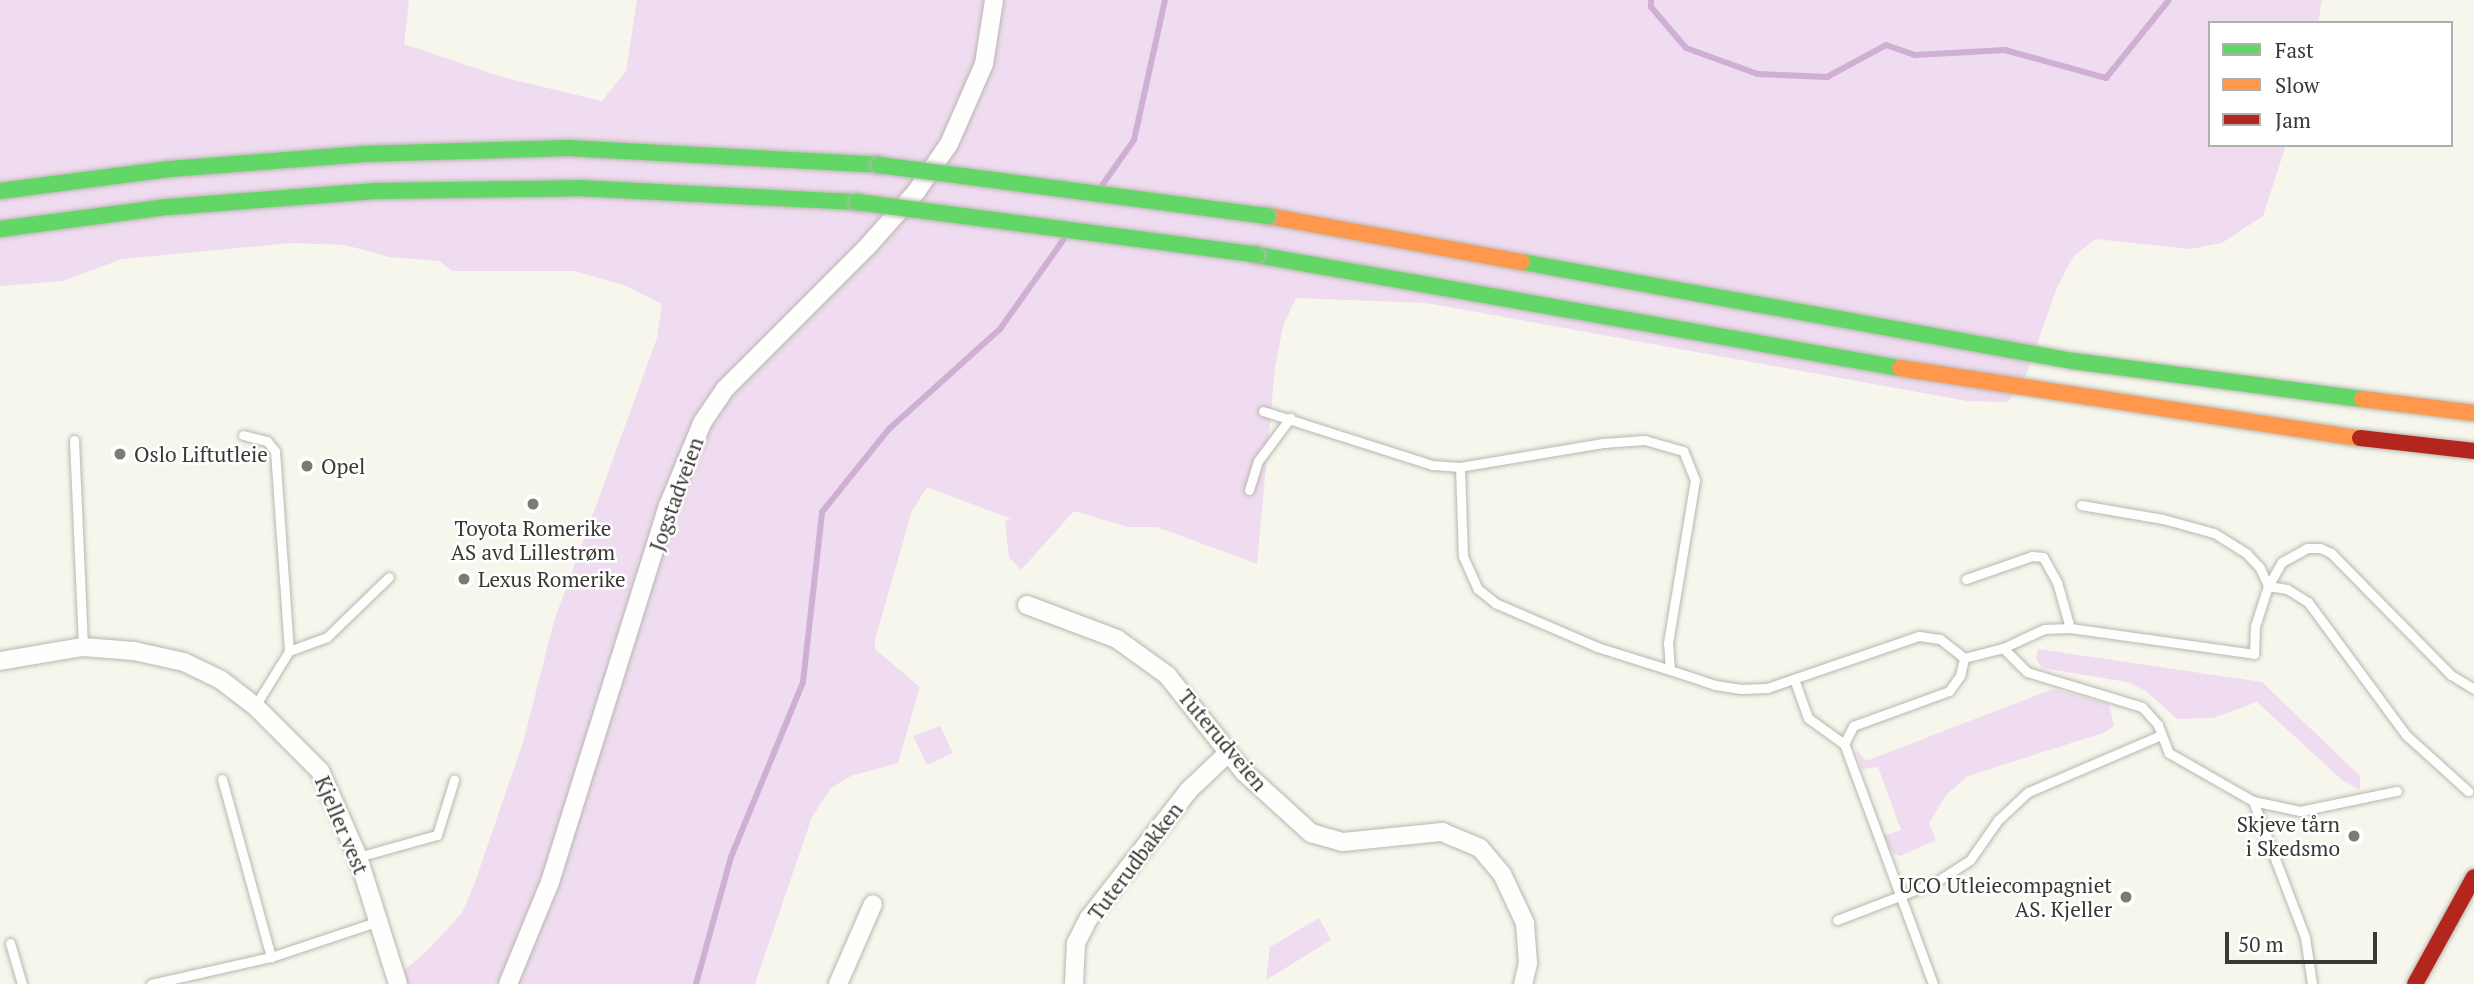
<!DOCTYPE html>
<meta charset="utf-8">
<style>
body{margin:0}
#map{position:relative;width:2474px;height:984px;overflow:hidden;background:#f7f6ec;font-family:"PT Serif",serif}
div>[style]{position:absolute}
[style*='--x']{left:calc(var(--x)*1px);top:calc(var(--y)*1px);width:calc(var(--w)*1px);rotate:calc(var(--a)*1deg)}
.green>*{inset:0;background:#f0dcf0}
.stream>*{height:6px;margin:-3px;padding:0 3px;transform-origin:3px;border-radius:3px;background:#d0afd4}
.roads{filter:drop-shadow(0 0 2px #b8b7b0) drop-shadow(0 0 2px #b8b7b0)}
.lane>*{height:9px;margin:-4.5px;padding:0 4.5px;transform-origin:4.5px;border-radius:4.5px;background:#fefefc}
.street>*{height:18px;margin:-9px;padding:0 9px;transform-origin:9px;border-radius:9px;background:#fefefc}
.fast>*{height:16px;margin:-8px;padding:0 8px;transform-origin:8px;border-radius:8px;background:#63d668}
.slow>*{height:16px;margin:-8px;padding:0 8px;transform-origin:8px;border-radius:8px;background:#ff974d}
.jam>*{height:16px;margin:-8px;padding:0 8px;transform-origin:8px;border-radius:8px;background:#b3261e}
.bridges{filter:drop-shadow(0 0 2px #b8b7b0) drop-shadow(0 0 2px #b8b7b0)}
.fast-bridge>*{height:16px;margin:-8px;padding:0 8px;transform-origin:8px;border-radius:8px;background:#63d668}
.dots>*{width:19px;height:19px;translate:-50% -50%;box-sizing:border-box;border:4px solid #fff;border-radius:50%}
span{translate:-50% -50%;white-space:nowrap;text-align:center;line-height:1.15;-webkit-text-stroke:5px #fff;paint-order:stroke}
.poi-label{font-size:21px;color:#393832}
.left{translate:0 -50%;text-align:left}
.right{translate:-100% -50%;text-align:right}
.street-label{font-size:21px;color:#393832}
.legend{position:absolute;left:2208px;top:21px;width:245px;height:126px;box-sizing:border-box;background:#fff;border:2px solid #b0afad;margin:0;padding:9px 12px;list-style:none;font-size:21px;color:#393832}
.legend li{display:flex;align-items:center;gap:14px;height:35px}
.legend b{width:35px;border:2px solid #b0afad}
.scale{position:absolute;left:2225px;top:932px;width:152px;height:32px;box-sizing:border-box;border:4px solid #393832;border-top:0;padding-left:9px;font-size:21px;line-height:24px;white-space:nowrap;color:#393832;-webkit-text-stroke:5px #fff;paint-order:stroke}
</style>
<div id="map">
<div class="green">
<i style="clip-path:polygon(0 0,409px 0,404px 44px,502px 77px,602px 101px,626px 71px,637px 0,2322px 0,2318px 23px,2210px 23px,2210px 145px,2286px 145px,2263px 216px,2222px 243px,2191px 249px,2095px 239px,2073px 257px,2056px 290px,2027px 373px,2008px 402px,1967px 401px,1426px 303px,1296px 298px,1283px 326px,1275px 368px,1257px 564px,1157px 527px,1128px 527px,1074px 511px,1021px 570px,1009px 557px,1005px 520px,1011px 519px,927px 487px,912px 511px,875px 640px,875px 649px,920px 687px,898px 763px,851px 776px,831px 788px,812px 817px,755px 984px,387px 984px,426px 952px,462px 913px,474px 885px,524px 739px,554px 621px,657px 338px,662px 304px,624px 285px,574px 271px,452px 271px,439px 261px,389px 257px,345px 245px,291px 243px,122px 259px,63px 281px,0 286px)"></i>
<i style="clip-path:polygon(2038px 649px,2262px 682px,2360px 776px,2360px 790px,2342px 780px,2257px 702px,2213px 718px,2177px 719px,2146px 691px,2127px 682px,2042px 668px,2036px 659px)"></i>
<i style="clip-path:polygon(2053px 689px,2109px 704px,2114px 725px,2106px 732px,1968px 776px,1946px 795px,1929px 823px,1936px 840px,1900px 856px,1893px 854px,1884px 836px,1901px 830px,1878px 767px,1862px 769px,1856px 750px,1866px 761px)"></i>
<i style="clip-path:polygon(940px 726px,953px 753px,927px 765px,913px 736px)"></i>
<i style="clip-path:polygon(1319px 918px,1331px 940px,1266px 980px,1270px 947px)"></i>
</div>
<div class="stream">
<i style="--x:1651;--y:0;--w:7;--a:90"></i>
<i style="--x:1651;--y:7;--w:54;--a:49.5"></i>
<i style="--x:1686;--y:48;--w:77;--a:19.9"></i>
<i style="--x:1758;--y:74;--w:69;--a:2.5"></i>
<i style="--x:1827;--y:77;--w:67;--a:-28.5"></i>
<i style="--x:1886;--y:45;--w:31;--a:19"></i>
<i style="--x:1915;--y:55;--w:90;--a:-3.2"></i>
<i style="--x:2005;--y:50;--w:105;--a:15.5"></i>
<i style="--x:2106;--y:78;--w:100;--a:-51.1"></i>
<i style="--x:1103;--y:184;--w:54;--a:-54.8"></i>
<i style="--x:1134;--y:140;--w:143;--a:-77.5"></i>
<i style="--x:696;--y:984;--w:132;--a:-74.6"></i>
<i style="--x:731;--y:857;--w:189;--a:-67.6"></i>
<i style="--x:803;--y:682;--w:171;--a:-83.6"></i>
<i style="--x:822;--y:512;--w:107;--a:-51.1"></i>
<i style="--x:889;--y:429;--w:149;--a:-42"></i>
<i style="--x:1000;--y:329;--w:110;--a:-54.6"></i>
</div>
<div class="roads">
<div class="lane">
<i style="--x:1263;--y:411;--w:177;--a:17.7"></i>
<i style="--x:1432;--y:465;--w:28;--a:4"></i>
<i style="--x:243;--y:435;--w:25;--a:14"></i>
<i style="--x:267;--y:441;--w:13;--a:51"></i>
<i style="--x:275;--y:451;--w:200;--a:86"></i>
<i style="--x:289;--y:651;--w:65;--a:121.7"></i>
<i style="--x:74;--y:440;--w:207;--a:87.5"></i>
<i style="--x:1249;--y:490;--w:30;--a:-73"></i>
<i style="--x:1258;--y:461;--w:54;--a:-53.3"></i>
<i style="--x:2081;--y:505;--w:83;--a:9.7"></i>
<i style="--x:2163;--y:519;--w:53;--a:15.4"></i>
<i style="--x:2214;--y:533;--w:39;--a:32"></i>
<i style="--x:2247;--y:554;--w:19;--a:47"></i>
<i style="--x:2260;--y:568;--w:20;--a:66"></i>
<i style="--x:1966;--y:579;--w:70;--a:-19.2"></i>
<i style="--x:2032;--y:556;--w:11;--a:5"></i>
<i style="--x:2043;--y:557;--w:29;--a:61"></i>
<i style="--x:2057;--y:582;--w:48;--a:74.2"></i>
<i style="--x:2268;--y:586;--w:19;--a:9"></i>
<i style="--x:2287;--y:589;--w:25;--a:32"></i>
<i style="--x:2308;--y:602;--w:165;--a:53.6"></i>
<i style="--x:2406;--y:735;--w:84;--a:42.1"></i>
<i style="--x:2003;--y:648;--w:34;--a:45"></i>
<i style="--x:2027;--y:672;--w:120;--a:16.9"></i>
<i style="--x:2142;--y:707;--w:24;--a:48"></i>
<i style="--x:2158;--y:725;--w:30;--a:69"></i>
<i style="--x:2169;--y:753;--w:97;--a:29.7"></i>
<i style="--x:2253;--y:801;--w:48;--a:12"></i>
<i style="--x:2300;--y:811;--w:99;--a:-11.7"></i>
<i style="--x:289;--y:651;--w:40;--a:-20.2"></i>
<i style="--x:327;--y:637;--w:86;--a:-44.1"></i>
<i style="--x:1964;--y:658;--w:40;--a:-14.4"></i>
<i style="--x:2003;--y:648;--w:45;--a:-24.9"></i>
<i style="--x:2044;--y:629;--w:26;--a:-2"></i>
<i style="--x:2070;--y:628;--w:186;--a:8"></i>
<i style="--x:2254;--y:654;--w:28;--a:-88"></i>
<i style="--x:2255;--y:626;--w:42;--a:-72"></i>
<i style="--x:2268;--y:586;--w:28;--a:-60"></i>
<i style="--x:2282;--y:562;--w:29;--a:-29"></i>
<i style="--x:2307;--y:548;--w:13;--a:0"></i>
<i style="--x:2320;--y:548;--w:12;--a:24"></i>
<i style="--x:2331;--y:553;--w:171;--a:45.5"></i>
<i style="--x:2451;--y:675;--w:27;--a:31"></i>
<i style="--x:1670;--y:670;--w:27;--a:-94"></i>
<i style="--x:1668;--y:643;--w:165;--a:-80.6"></i>
<i style="--x:1695;--y:480;--w:31;--a:-112"></i>
<i style="--x:1683;--y:451;--w:40;--a:-164"></i>
<i style="--x:1645;--y:440;--w:42;--a:175.9"></i>
<i style="--x:1603;--y:443;--w:145;--a:170.5"></i>
<i style="--x:1460;--y:467;--w:89;--a:88.1"></i>
<i style="--x:1463;--y:556;--w:36;--a:66"></i>
<i style="--x:1478;--y:589;--w:22;--a:39"></i>
<i style="--x:1495;--y:603;--w:111;--a:23.3"></i>
<i style="--x:1597;--y:647;--w:77;--a:17.5"></i>
<i style="--x:1670;--y:670;--w:47;--a:18.4"></i>
<i style="--x:1715;--y:685;--w:26;--a:9"></i>
<i style="--x:1741;--y:689;--w:26;--a:-2"></i>
<i style="--x:1767;--y:688;--w:161;--a:-18.9"></i>
<i style="--x:1919;--y:636;--w:21;--a:8"></i>
<i style="--x:1940;--y:639;--w:31;--a:38"></i>
<i style="--x:1794;--y:679;--w:41;--a:70.3"></i>
<i style="--x:1808;--y:718;--w:44;--a:35.8"></i>
<i style="--x:222;--y:779;--w:185;--a:74.6"></i>
<i style="--x:2253;--y:801;--w:146;--a:69.1"></i>
<i style="--x:2305;--y:937;--w:48;--a:81.5"></i>
<i style="--x:358;--y:857;--w:82;--a:-15.6"></i>
<i style="--x:437;--y:835;--w:58;--a:-72.8"></i>
<i style="--x:1837;--y:920;--w:106;--a:-21"></i>
<i style="--x:1936;--y:882;--w:40;--a:-32.9"></i>
<i style="--x:1970;--y:860;--w:49;--a:-55"></i>
<i style="--x:1998;--y:820;--w:41;--a:-43"></i>
<i style="--x:2028;--y:792;--w:145;--a:-23.2"></i>
<i style="--x:10;--y:943;--w:43;--a:73.7"></i>
<i style="--x:151;--y:984;--w:123;--a:-12.7"></i>
<i style="--x:271;--y:957;--w:114;--a:-18.4"></i>
<i style="--x:1933;--y:984;--w:256;--a:-110.3"></i>
<i style="--x:1844;--y:744;--w:20;--a:-63"></i>
<i style="--x:1853;--y:726;--w:102;--a:-20"></i>
<i style="--x:1949;--y:691;--w:19;--a:-54"></i>
<i style="--x:1960;--y:676;--w:18;--a:-77"></i>
</div>
<div class="street">
<i style="--x:1027;--y:605;--w:96;--a:20.7"></i>
<i style="--x:1117;--y:639;--w:62;--a:35.8"></i>
<i style="--x:1167;--y:675;--w:124;--a:51.6"></i>
<i style="--x:1244;--y:772;--w:91;--a:42.3"></i>
<i style="--x:1311;--y:833;--w:33;--a:16"></i>
<i style="--x:1343;--y:842;--w:100;--a:-5.8"></i>
<i style="--x:1442;--y:832;--w:41;--a:22.8"></i>
<i style="--x:1480;--y:848;--w:34;--a:50"></i>
<i style="--x:1502;--y:874;--w:54;--a:64.9"></i>
<i style="--x:1525;--y:923;--w:40;--a:85.7"></i>
<i style="--x:1528;--y:963;--w:22;--a:103"></i>
<i style="--x:0;--y:661;--w:84;--a:-9.6"></i>
<i style="--x:83;--y:647;--w:51;--a:4.5"></i>
<i style="--x:134;--y:651;--w:51;--a:12.4"></i>
<i style="--x:184;--y:662;--w:41;--a:25.9"></i>
<i style="--x:221;--y:680;--w:43;--a:37.4"></i>
<i style="--x:255;--y:706;--w:92;--a:45"></i>
<i style="--x:320;--y:771;--w:94;--a:66.2"></i>
<i style="--x:358;--y:857;--w:133;--a:72.5"></i>
<i style="--x:508;--y:984;--w:110;--a:-67.6"></i>
<i style="--x:550;--y:882;--w:394;--a:-72.6"></i>
<i style="--x:668;--y:506;--w:90;--a:-67.7"></i>
<i style="--x:702;--y:423;--w:41;--a:-55.9"></i>
<i style="--x:725;--y:389;--w:201;--a:-45"></i>
<i style="--x:867;--y:247;--w:74;--a:-48.3"></i>
<i style="--x:916;--y:192;--w:58;--a:-55.5"></i>
<i style="--x:949;--y:144;--w:87;--a:-66.4"></i>
<i style="--x:984;--y:64;--w:65;--a:-81.1"></i>
<i style="--x:838;--y:984;--w:87;--a:-66.4"></i>
<i style="--x:1074;--y:984;--w:41;--a:-87.2"></i>
<i style="--x:1076;--y:943;--w:28;--a:-63"></i>
<i style="--x:1089;--y:918;--w:162;--a:-52"></i>
<i style="--x:1189;--y:790;--w:54;--a:-43.5"></i>
</div>
<div class="fast">
<i style="--x:0;--y:191;--w:171;--a:-7.4"></i>
<i style="--x:170;--y:169;--w:195;--a:-4.4"></i>
<i style="--x:364;--y:154;--w:204;--a:-1.7"></i>
<i style="--x:568;--y:148;--w:311;--a:3.1"></i>
<i style="--x:0;--y:229;--w:169;--a:-7.5"></i>
<i style="--x:168;--y:207;--w:208;--a:-4.4"></i>
<i style="--x:375;--y:191;--w:203;--a:-0.8"></i>
<i style="--x:578;--y:188;--w:279;--a:2.9"></i>
<i style="--x:1257;--y:255;--w:653;--a:9.97"></i>
<i style="--x:1522;--y:262;--w:560;--a:10.19"></i>
<i style="--x:2073;--y:361;--w:291;--a:7.5"></i>
</div>
<div class="slow">
<i style="--x:1268;--y:216;--w:258;--a:10.3"></i>
<i style="--x:1900;--y:368;--w:465;--a:8.7"></i>
<i style="--x:2362;--y:399;--w:113;--a:7.1"></i>
</div>
<div class="jam">
<i style="--x:2360;--y:438;--w:115;--a:6.5"></i>
<i style="--x:2415;--y:984;--w:122;--a:-61.1"></i>
</div>
</div>
<div class="bridges">
<div class="fast-bridge">
<i style="--x:879;--y:165;--w:392;--a:7.5"></i>
<i style="--x:857;--y:202;--w:403;--a:7.5"></i>
</div>
</div>
<div class="dots">
<i style="left:120px;top:454px;background:#7c7a73"></i>
<i style="left:307px;top:466px;background:#7c7a73"></i>
<i style="left:533px;top:504px;background:#7c7a73"></i>
<i style="left:464px;top:579px;background:#7c7a73"></i>
<i style="left:2354px;top:836px;background:#7c7a73"></i>
<i style="left:2126px;top:897px;background:#7c7a73"></i>
</div>
<div class="poi-label">
<span class="left" style="left:134px;top:454px">Oslo Liftutleie</span>
<span class="left" style="left:321px;top:466px">Opel</span>
<span style="left:533px;top:540px">Toyota Romerike<br>AS avd Lillestrøm</span>
<span class="left" style="left:478px;top:579px">Lexus Romerike</span>
<span class="right" style="left:2340px;top:836px">Skjeve tårn<br>i Skedsmo</span>
<span class="right" style="left:2112px;top:897px">UCO Utleiecompagniet<br>AS. Kjeller</span>
</div>
<div class="street-label">
<span style="left:676px;top:494px;rotate:-70deg">Jogstadveien</span>
<span style="left:1223px;top:740px;rotate:50deg">Tuterudveien</span>
<span style="left:342px;top:825px;rotate:67deg">Kjeller vest</span>
<span style="left:1135px;top:861px;rotate:-53deg">Tuterudbakken</span>
</div>
<ul class="legend">
<li><b style="height:9px;background:#63d668"></b>Fast</li>
<li><b style="height:9px;background:#ff974d"></b>Slow</li>
<li><b style="height:9px;background:#b3261e"></b>Jam</li>
</ul>
<div class="scale">50 m</div>
</div>
